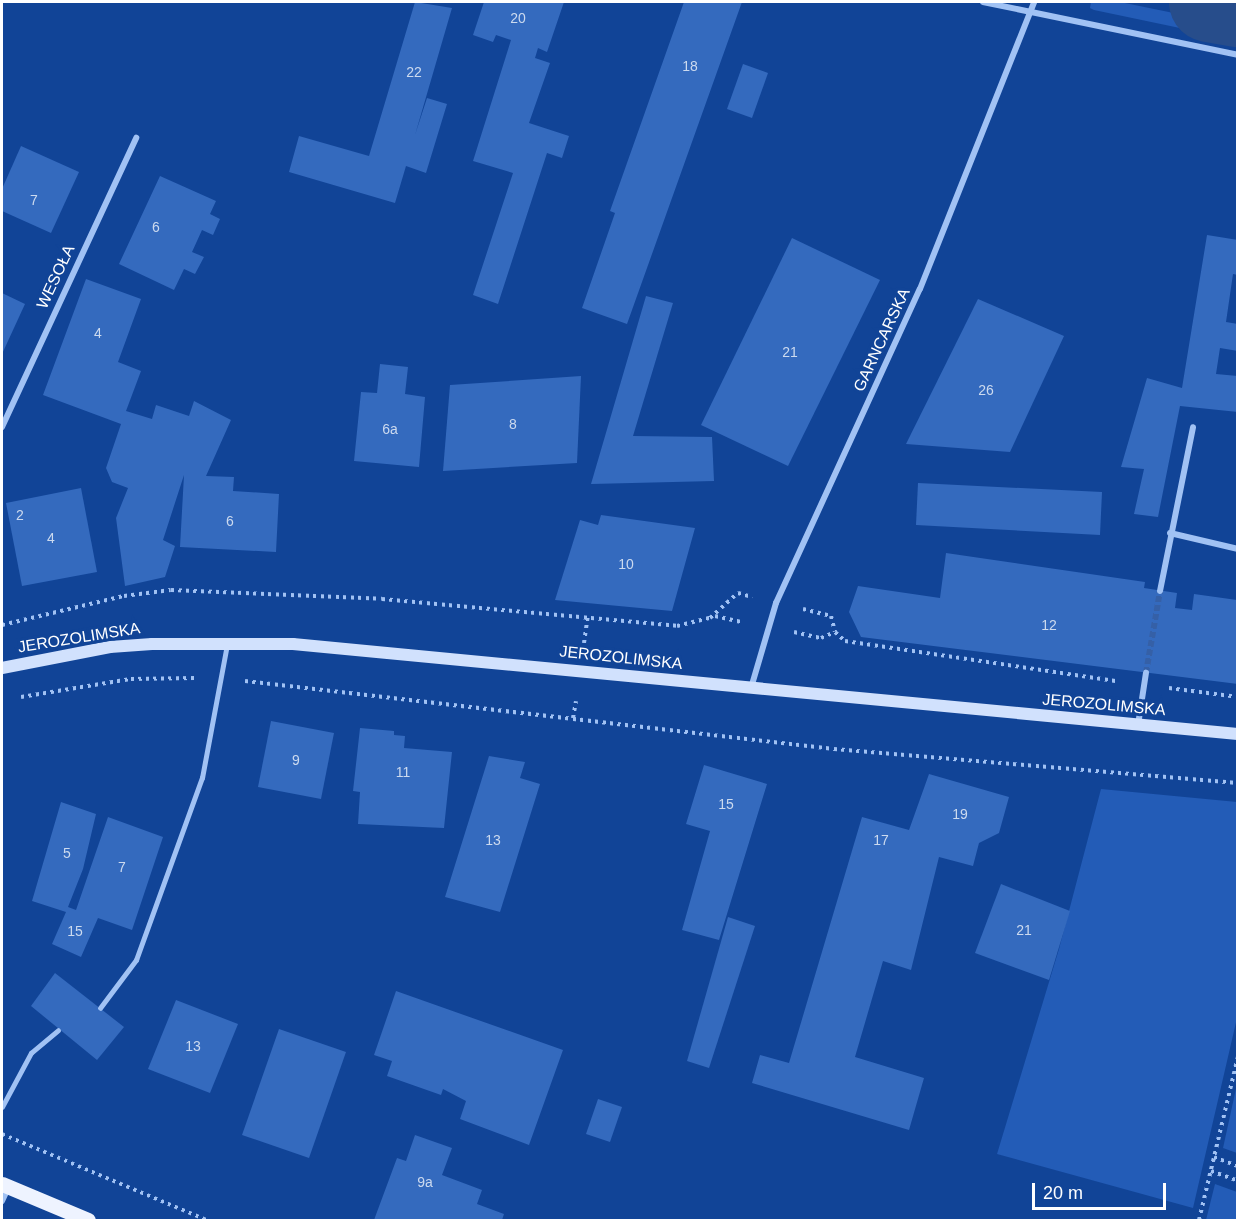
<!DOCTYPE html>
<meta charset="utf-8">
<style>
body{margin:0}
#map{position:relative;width:1239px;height:1222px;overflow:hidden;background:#114497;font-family:Helvetica,sans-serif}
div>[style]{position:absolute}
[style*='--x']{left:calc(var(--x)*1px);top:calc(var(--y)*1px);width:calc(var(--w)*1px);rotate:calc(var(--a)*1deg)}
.green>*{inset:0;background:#235cb7}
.river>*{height:80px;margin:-40px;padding:0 40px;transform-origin:40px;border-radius:40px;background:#274d8b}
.building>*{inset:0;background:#346abe}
.street-tunnel>*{height:6px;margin-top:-3px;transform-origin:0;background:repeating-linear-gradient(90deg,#3560a7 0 6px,transparent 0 9px)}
.path>*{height:4px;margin-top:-2px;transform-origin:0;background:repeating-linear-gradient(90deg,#a1c2f4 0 3px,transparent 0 7.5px)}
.lane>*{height:4.5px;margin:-2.25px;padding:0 2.25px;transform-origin:2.25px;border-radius:2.25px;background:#a1c2f4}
.street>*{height:6px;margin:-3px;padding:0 3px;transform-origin:3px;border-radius:3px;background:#a1c2f4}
.secondary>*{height:12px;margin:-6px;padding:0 6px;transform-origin:6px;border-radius:6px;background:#d1e1fd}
.primary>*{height:15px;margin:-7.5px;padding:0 7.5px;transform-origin:7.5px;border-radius:7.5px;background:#eef3ff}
span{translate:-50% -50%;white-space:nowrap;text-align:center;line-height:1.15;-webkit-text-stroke:6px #114497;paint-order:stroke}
.number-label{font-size:14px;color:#ccdaef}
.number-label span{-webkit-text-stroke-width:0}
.street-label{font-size:16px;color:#fff}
.frame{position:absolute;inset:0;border:3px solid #fff;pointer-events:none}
.scale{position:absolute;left:1032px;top:1183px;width:134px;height:27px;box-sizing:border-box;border:3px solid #fff;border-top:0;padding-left:8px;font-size:18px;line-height:21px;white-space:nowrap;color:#fff;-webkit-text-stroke:4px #114497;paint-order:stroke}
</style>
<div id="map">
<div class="green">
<i style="clip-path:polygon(1091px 2px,1120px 2px,1237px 26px,1237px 40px,1094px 10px,1090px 8px)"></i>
<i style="clip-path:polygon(1101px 789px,1237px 802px,1237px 1018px,1193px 1208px,997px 1154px,1059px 949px)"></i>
<i style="clip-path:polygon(1237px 1084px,1237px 1153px,1223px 1148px)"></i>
<i style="clip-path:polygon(1215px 1184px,1237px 1192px,1237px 1220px,1206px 1220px)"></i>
</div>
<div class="river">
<i style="--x:1209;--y:2;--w:29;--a:10"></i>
</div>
<div class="building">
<i style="clip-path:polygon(415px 2px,452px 8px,415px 135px,427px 98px,447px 104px,426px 173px,406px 166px,395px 203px,289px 172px,299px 136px,369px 156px)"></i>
<i style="clip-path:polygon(484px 2px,564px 2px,547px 52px,538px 48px,535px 58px,550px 63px,529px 123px,569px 136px,562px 158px,547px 153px,498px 304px,473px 295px,513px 173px,473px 161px,511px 40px,496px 35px,493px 42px,473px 35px)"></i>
<i style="clip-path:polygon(684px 2px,742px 2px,627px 324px,582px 308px,615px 213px,610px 211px)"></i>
<i style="clip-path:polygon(743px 64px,768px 73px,752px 118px,727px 109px)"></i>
<i style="clip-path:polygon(21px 146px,79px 172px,51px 233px,2px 211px,2px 189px)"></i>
<i style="clip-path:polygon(160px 176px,216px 201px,210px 214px,220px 219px,213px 235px,202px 230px,192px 252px,204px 257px,195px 274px,184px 269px,174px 290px,119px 264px)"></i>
<i style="clip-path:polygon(1207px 235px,1238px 240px,1238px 275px,1233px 274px,1226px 322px,1238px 324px,1238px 351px,1220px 348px,1216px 374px,1238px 376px,1238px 412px,1180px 406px,1158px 517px,1134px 514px,1144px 469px,1121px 467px,1147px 378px,1182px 388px)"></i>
<i style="clip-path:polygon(792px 238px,880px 280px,788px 466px,701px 425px)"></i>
<i style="clip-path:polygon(86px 279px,141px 299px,118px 362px,141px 371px,126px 411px,152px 419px,156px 405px,189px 416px,194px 401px,231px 420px,206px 476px,234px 477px,233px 491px,279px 494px,276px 552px,180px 547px,184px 475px,163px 540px,175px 546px,165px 577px,125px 586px,116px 518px,128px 488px,112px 482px,106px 468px,121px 424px,43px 395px)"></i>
<i style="clip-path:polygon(2px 293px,25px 304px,2px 354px)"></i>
<i style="clip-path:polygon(646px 296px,673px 303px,633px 436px,712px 437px,714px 481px,591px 484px)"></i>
<i style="clip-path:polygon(978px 299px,1064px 336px,1010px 452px,906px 444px)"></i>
<i style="clip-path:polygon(380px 364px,408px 367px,405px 394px,425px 397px,419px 467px,354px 461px,361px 392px,377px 393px)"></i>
<i style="clip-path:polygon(581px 376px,577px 463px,443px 471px,450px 385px)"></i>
<i style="clip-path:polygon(918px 483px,1102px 492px,1100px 535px,916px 525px)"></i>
<i style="clip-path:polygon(81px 488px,97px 572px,22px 586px,6px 503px)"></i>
<i style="clip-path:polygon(601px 515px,695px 528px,672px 611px,555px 600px,580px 520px,598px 525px)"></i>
<i style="clip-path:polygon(946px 553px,1145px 582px,1144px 588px,1177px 593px,1175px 608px,1192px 610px,1194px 594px,1237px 600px,1238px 684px,861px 637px,849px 612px,858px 586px,940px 598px)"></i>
<i style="clip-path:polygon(271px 721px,334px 733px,321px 799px,258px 787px)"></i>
<i style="clip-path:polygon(360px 728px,394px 731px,394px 735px,405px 736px,404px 748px,452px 752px,444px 828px,358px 824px,360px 792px,353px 791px)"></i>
<i style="clip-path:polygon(489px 756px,525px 762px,520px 778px,540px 784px,500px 912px,445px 897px)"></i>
<i style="clip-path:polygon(704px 765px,767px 784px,719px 940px,682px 930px,710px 831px,686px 824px)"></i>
<i style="clip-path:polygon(929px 774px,1009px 797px,999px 833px,979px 843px,973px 866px,939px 857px,911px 970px,883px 961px,855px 1057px,924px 1078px,909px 1130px,752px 1083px,760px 1055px,789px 1063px,862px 817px,909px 830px)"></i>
<i style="clip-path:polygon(61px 802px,96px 814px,83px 869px,68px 907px,76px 910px,108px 817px,163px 837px,132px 930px,98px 918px,81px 957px,52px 944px,66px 912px,32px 901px)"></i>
<i style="clip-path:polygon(1001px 884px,1070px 911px,1049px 980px,975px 953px)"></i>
<i style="clip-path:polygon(728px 917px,755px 926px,709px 1068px,687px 1061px)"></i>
<i style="clip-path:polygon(55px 973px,124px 1027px,97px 1060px,31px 1006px)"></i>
<i style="clip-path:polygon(396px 991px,563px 1050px,529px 1145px,460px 1119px,466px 1101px,443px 1089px,441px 1095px,387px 1076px,392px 1061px,374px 1055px)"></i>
<i style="clip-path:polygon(176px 1000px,238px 1024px,210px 1093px,148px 1069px)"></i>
<i style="clip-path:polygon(279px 1029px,346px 1052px,309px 1158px,242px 1135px)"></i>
<i style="clip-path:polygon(598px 1099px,622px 1107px,610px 1142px,586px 1134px)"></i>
<i style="clip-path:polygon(415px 1135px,452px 1148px,442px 1175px,482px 1190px,477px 1204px,504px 1214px,502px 1220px,374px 1220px,397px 1158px,406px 1161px)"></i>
</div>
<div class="street-tunnel">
<i style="--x:1146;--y:673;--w:83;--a:-80.3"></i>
</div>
<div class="path">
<i style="--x:803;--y:609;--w:29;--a:14"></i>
<i style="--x:831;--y:616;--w:16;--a:76"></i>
<i style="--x:835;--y:632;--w:13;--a:42"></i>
<i style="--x:845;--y:641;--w:275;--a:8.4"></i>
<i style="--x:715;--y:616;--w:28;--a:13"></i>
<i style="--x:2;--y:625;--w:125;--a:-13.4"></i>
<i style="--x:124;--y:596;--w:47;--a:-7.3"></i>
<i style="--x:171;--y:590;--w:211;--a:2.4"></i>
<i style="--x:382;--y:599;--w:296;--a:5.2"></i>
<i style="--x:677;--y:626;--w:34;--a:-14"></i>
<i style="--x:710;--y:618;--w:38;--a:-42"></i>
<i style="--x:738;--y:593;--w:15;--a:16"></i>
<i style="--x:794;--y:632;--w:28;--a:13"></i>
<i style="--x:821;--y:638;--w:15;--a:-23"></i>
<i style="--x:584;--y:643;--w:27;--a:-82"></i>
<i style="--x:245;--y:681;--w:593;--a:6.59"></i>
<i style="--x:834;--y:749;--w:405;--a:4.8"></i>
<i style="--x:1169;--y:688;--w:70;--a:7.4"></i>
<i style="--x:21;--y:697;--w:111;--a:-9.3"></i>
<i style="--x:131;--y:679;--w:64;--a:-0.9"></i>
<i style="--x:573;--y:718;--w:17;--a:-80"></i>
<i style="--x:2;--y:1134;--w:222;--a:22.8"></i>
<i style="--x:1214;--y:1157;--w:26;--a:21"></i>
<i style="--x:1211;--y:1171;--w:29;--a:20"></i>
<i style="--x:1199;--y:1220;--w:169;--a:-76.6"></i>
</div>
<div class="lane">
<i style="--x:100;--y:1008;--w:60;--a:-53.1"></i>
<i style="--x:136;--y:960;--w:194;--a:-70.1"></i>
<i style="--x:202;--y:778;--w:136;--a:-79.4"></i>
<i style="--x:2;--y:1107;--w:61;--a:-61.8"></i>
<i style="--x:31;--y:1053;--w:35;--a:-40"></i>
</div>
<div class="street">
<i style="--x:983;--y:2;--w:260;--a:11.7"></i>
<i style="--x:2;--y:427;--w:319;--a:-65.1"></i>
<i style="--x:1170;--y:533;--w:70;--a:13.2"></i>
<i style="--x:1160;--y:591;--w:167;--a:-78.6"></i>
<i style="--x:751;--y:688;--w:89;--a:-73.6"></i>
<i style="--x:776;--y:603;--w:345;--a:-65.4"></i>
<i style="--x:920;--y:289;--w:309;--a:-68.3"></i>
<i style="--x:1138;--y:725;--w:53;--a:-81.3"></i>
<i style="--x:2;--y:1201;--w:14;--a:-65"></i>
</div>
<div class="secondary">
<i style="--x:2;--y:668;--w:110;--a:-11"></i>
<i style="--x:110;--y:647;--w:42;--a:-4.1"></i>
<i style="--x:152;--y:644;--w:141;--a:0"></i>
<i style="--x:293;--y:644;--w:949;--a:5.44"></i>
</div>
<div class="primary">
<i style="--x:2;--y:1184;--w:93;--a:22.7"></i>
</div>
<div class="number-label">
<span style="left:518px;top:18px">20</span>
<span style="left:690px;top:66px">18</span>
<span style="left:414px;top:72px">22</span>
<span style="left:34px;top:200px">7</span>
<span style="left:156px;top:227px">6</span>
<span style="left:98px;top:333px">4</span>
<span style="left:790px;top:352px">21</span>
<span style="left:986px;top:390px">26</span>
<span style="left:513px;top:424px">8</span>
<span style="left:390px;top:429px">6a</span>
<span style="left:20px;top:515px">2</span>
<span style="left:230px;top:521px">6</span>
<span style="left:51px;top:538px">4</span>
<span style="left:626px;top:564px">10</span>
<span style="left:1049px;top:625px">12</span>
<span style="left:296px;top:760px">9</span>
<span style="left:403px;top:772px">11</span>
<span style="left:726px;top:804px">15</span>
<span style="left:960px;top:814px">19</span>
<span style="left:493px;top:840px">13</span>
<span style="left:881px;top:840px">17</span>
<span style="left:67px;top:853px">5</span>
<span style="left:122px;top:867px">7</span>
<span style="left:1024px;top:930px">21</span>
<span style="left:75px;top:931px">15</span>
<span style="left:193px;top:1046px">13</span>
<span style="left:425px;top:1182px">9a</span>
</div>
<div class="street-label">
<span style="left:56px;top:277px;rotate:-65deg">WESOŁA</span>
<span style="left:882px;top:340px;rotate:-65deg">GARNCARSKA</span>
<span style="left:79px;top:638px;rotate:-9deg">JEROZOLIMSKA</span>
<span style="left:621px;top:658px;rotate:6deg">JEROZOLIMSKA</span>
<span style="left:1104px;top:705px;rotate:5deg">JEROZOLIMSKA</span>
</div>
<div class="frame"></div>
<div class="scale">20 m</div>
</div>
